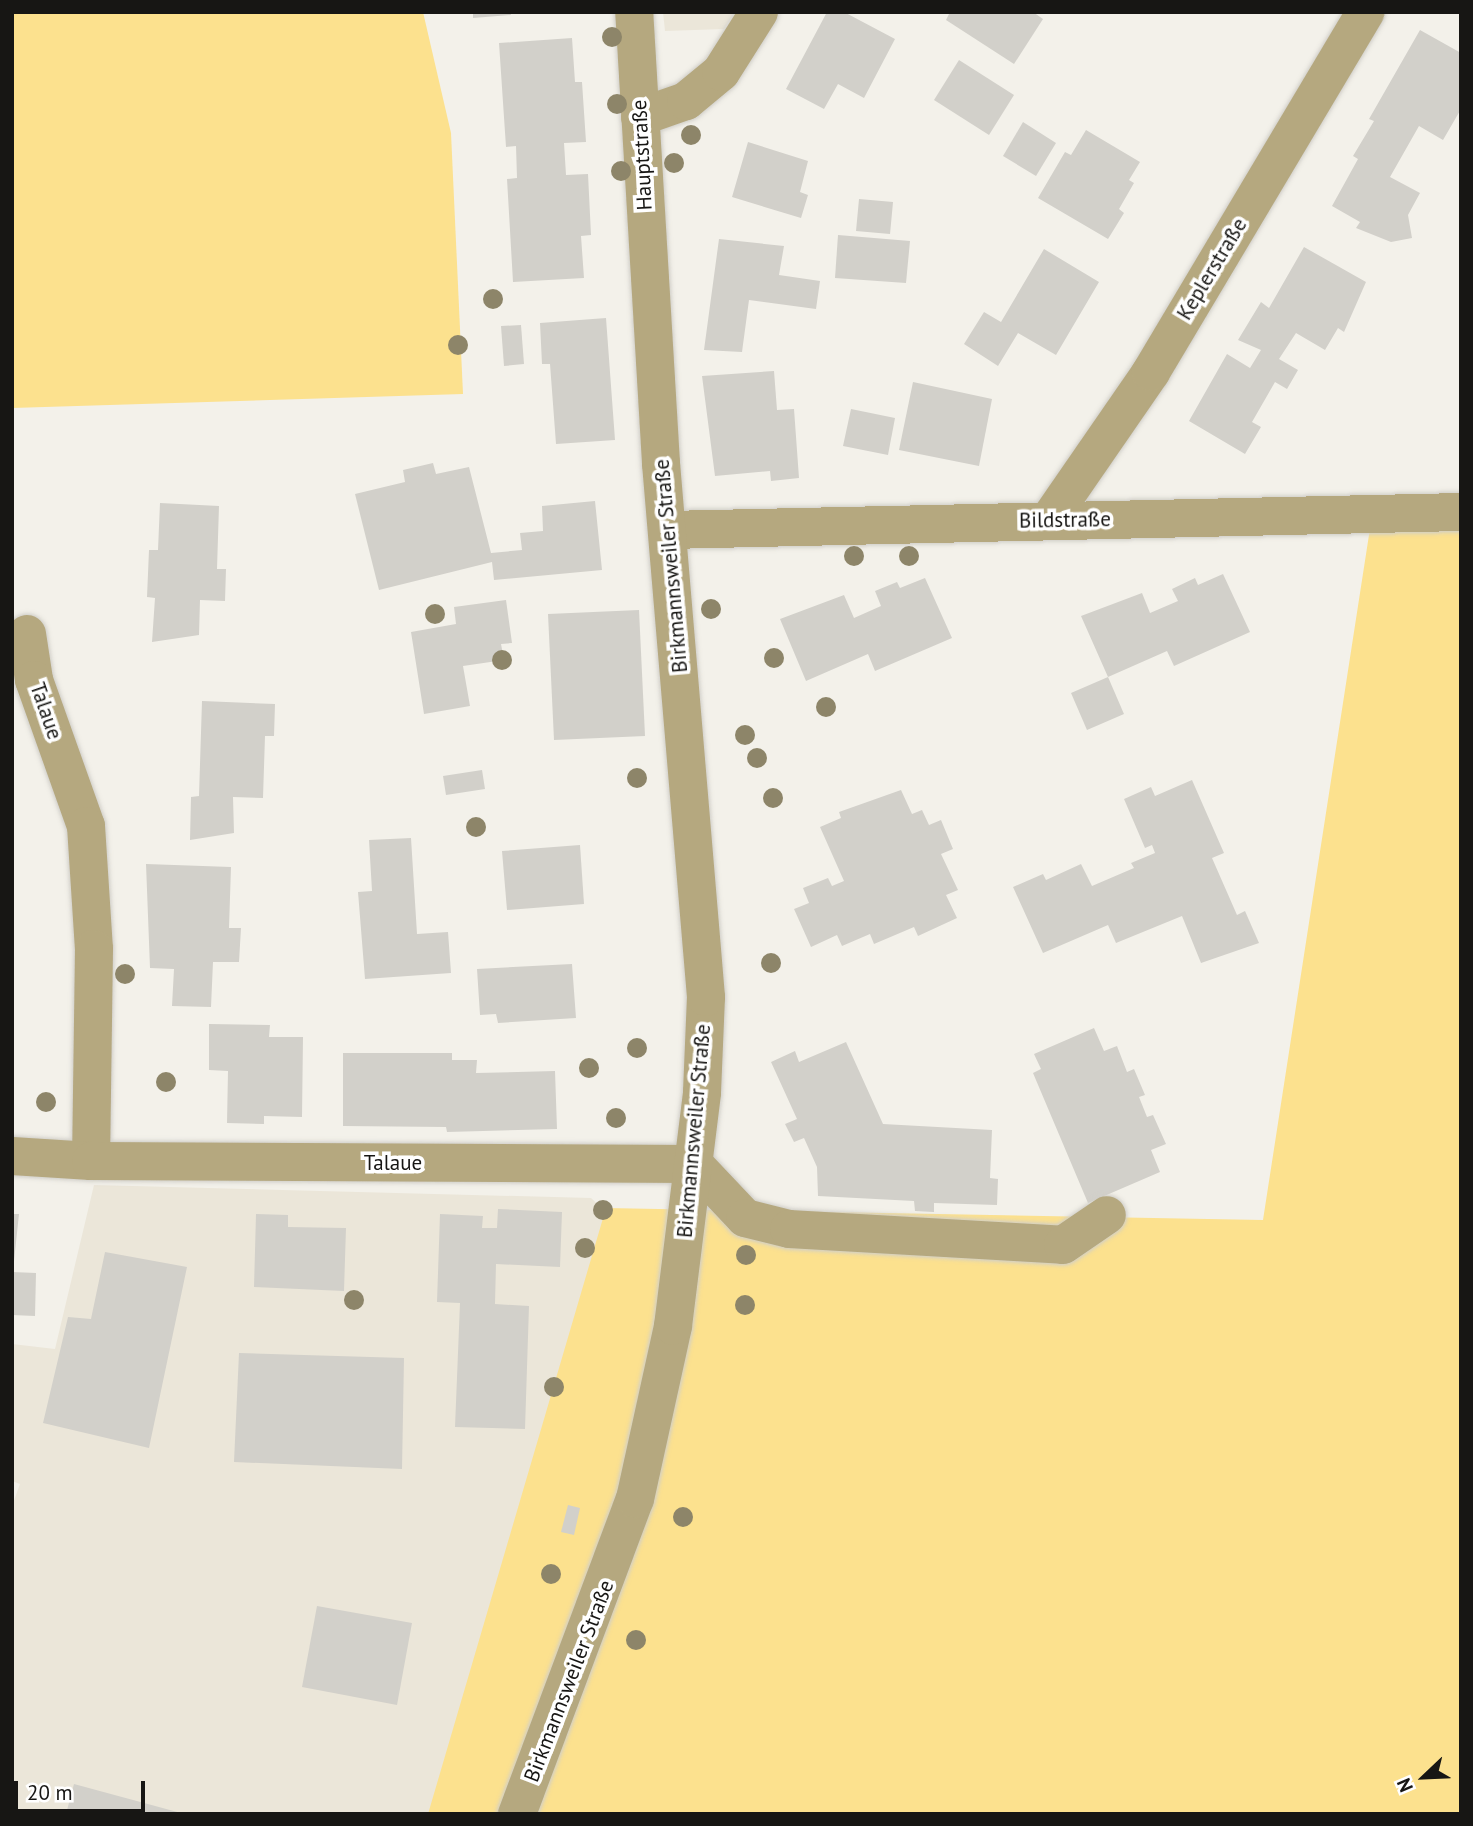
<!DOCTYPE html>
<meta charset="utf-8">
<style>
body{margin:0}
#map{position:relative;width:1473px;height:1826px;overflow:hidden;background:#f3f1ea;font-family:"PT Sans",sans-serif}
div>[style]{position:absolute}
[style*='--x']{left:calc(var(--x)*1px);top:calc(var(--y)*1px);width:calc(var(--w)*1px);rotate:calc(var(--a)*1deg)}
.built>*{inset:0;background:#ebe6d9}
.green>*{inset:0;background:#fce18e}
.building>*{inset:0;background:#d2d0ca}
.roads{filter:drop-shadow(0 0 2px #d0cec8) drop-shadow(0 0 2px #d0cec8)}
.minor>*{height:38px;margin:-19px;padding:0 19px;transform-origin:19px;border-radius:19px;background:#b5a87f}
.trees>*{width:20px;height:20px;margin:-10px;border-radius:50%;background:#8d8569}
span{translate:-50% -50%;white-space:nowrap;text-align:center;line-height:1.15;-webkit-text-stroke:7px #fff;paint-order:stroke}
.street-label{font-size:21px;color:#171614}
.frame{position:absolute;inset:0;border:14px solid #171614;pointer-events:none}
.north{position:absolute;left:1389px;top:1742px;width:70px;height:70px;-webkit-text-stroke:5px #fff;paint-order:stroke;rotate:247deg;font-size:19px;font-weight:700;line-height:28px;text-align:center;color:#171614}
.north::after{content:'';display:block;margin:auto;width:24px;height:32px;background:#171614;clip-path:polygon(50% 0,100% 100%,50% 72%,0 100%)}
.scale{position:absolute;left:14px;top:1781px;width:131px;height:32px;box-sizing:border-box;border:4px solid #171614;border-top:0;padding-left:9px;font-size:21px;line-height:24px;white-space:nowrap;color:#171614;-webkit-text-stroke:5px #fff;paint-order:stroke}
</style>
<div id="map">
<div class="built">
<i style="clip-path:polygon(663px 12px,735px 12px,724px 29px,665px 31px)"></i>
<i style="clip-path:polygon(94px 1185px,591px 1198px,624px 1229px,464px 1814px,12px 1814px,12px 1506px,20px 1484px,12px 1481px,12px 1344px,55px 1349px)"></i>
</div>
<div class="green">
<i style="clip-path:polygon(12px 12px,423px 12px,451px 133px,463px 394px,12px 408px)"></i>
<i style="clip-path:polygon(1461px 507px,1461px 1814px,428px 1814px,606px 1208px,1263px 1220px,1373px 509px)"></i>
</div>
<div class="building">
<i style="clip-path:polygon(473px 12px,510px 12px,511px 15px,473px 18px)"></i>
<i style="clip-path:polygon(827px 12px,844px 12px,895px 39px,864px 98px,838px 84px,824px 109px,786px 89px)"></i>
<i style="clip-path:polygon(950px 12px,1033px 12px,1043px 19px,1014px 64px,946px 20px)"></i>
<i style="clip-path:polygon(1420px 30px,1461px 53px,1461px 109px,1443px 140px,1419px 126px,1390px 177px,1420px 193px,1408px 215px,1412px 238px,1391px 242px,1356px 228px,1360px 222px,1332px 206px,1358px 159px,1353px 156px,1374px 121px,1369px 119px)"></i>
<i style="clip-path:polygon(572px 38px,575px 82px,582px 82px,586px 142px,564px 143px,566px 175px,588px 174px,591px 235px,581px 236px,584px 278px,513px 282px,507px 179px,517px 178px,516px 146px,506px 147px,499px 43px)"></i>
<i style="clip-path:polygon(959px 60px,1014px 95px,989px 135px,934px 100px)"></i>
<i style="clip-path:polygon(1023px 122px,1056px 143px,1036px 176px,1003px 156px)"></i>
<i style="clip-path:polygon(1086px 130px,1140px 162px,1129px 180px,1134px 183px,1119px 209px,1124px 213px,1108px 239px,1038px 198px,1065px 152px,1071px 155px)"></i>
<i style="clip-path:polygon(748px 142px,808px 161px,800px 192px,808px 195px,801px 218px,732px 197px)"></i>
<i style="clip-path:polygon(859px 199px,893px 202px,890px 234px,856px 231px)"></i>
<i style="clip-path:polygon(838px 235px,910px 241px,906px 283px,835px 278px)"></i>
<i style="clip-path:polygon(719px 239px,784px 246px,779px 275px,820px 281px,816px 309px,749px 300px,742px 352px,704px 350px)"></i>
<i style="clip-path:polygon(1304px 247px,1366px 282px,1344px 332px,1338px 328px,1325px 350px,1296px 333px,1279px 359px,1298px 370px,1287px 389px,1275px 382px,1252px 422px,1261px 427px,1245px 454px,1189px 421px,1227px 354px,1250px 368px,1261px 350px,1238px 340px,1261px 302px,1269px 308px)"></i>
<i style="clip-path:polygon(1044px 249px,1099px 282px,1056px 355px,1018px 333px,998px 366px,964px 344px,984px 312px,1001px 322px)"></i>
<i style="clip-path:polygon(606px 318px,615px 440px,556px 444px,550px 364px,542px 364px,540px 323px)"></i>
<i style="clip-path:polygon(521px 325px,524px 364px,504px 366px,501px 326px)"></i>
<i style="clip-path:polygon(774px 371px,777px 410px,794px 409px,799px 478px,771px 481px,770px 471px,715px 476px,702px 376px)"></i>
<i style="clip-path:polygon(913px 382px,992px 399px,979px 466px,899px 450px)"></i>
<i style="clip-path:polygon(851px 409px,895px 418px,888px 455px,843px 446px)"></i>
<i style="clip-path:polygon(433px 463px,436px 474px,469px 467px,491px 553px,522px 550px,520px 533px,543px 531px,542px 506px,595px 501px,602px 570px,494px 580px,492px 562px,379px 590px,355px 494px,405px 482px,403px 470px)"></i>
<i style="clip-path:polygon(160px 503px,219px 506px,217px 569px,226px 569px,225px 601px,200px 600px,199px 635px,152px 642px,155px 598px,147px 597px,149px 550px,158px 550px)"></i>
<i style="clip-path:polygon(1223px 574px,1250px 632px,1174px 666px,1167px 651px,1108px 677px,1081px 616px,1142px 593px,1150px 613px,1178px 601px,1172px 589px,1195px 578px,1198px 585px)"></i>
<i style="clip-path:polygon(925px 578px,952px 638px,875px 671px,868px 654px,806px 681px,780px 619px,844px 595px,854px 618px,881px 606px,875px 591px,897px 582px,900px 588px)"></i>
<i style="clip-path:polygon(506px 600px,512px 643px,501px 644px,504px 660px,463px 666px,470px 706px,424px 714px,411px 632px,456px 624px,454px 607px)"></i>
<i style="clip-path:polygon(639px 610px,645px 736px,554px 740px,548px 614px)"></i>
<i style="clip-path:polygon(1108px 677px,1124px 714px,1087px 730px,1071px 693px)"></i>
<i style="clip-path:polygon(202px 701px,275px 704px,274px 736px,265px 736px,263px 798px,233px 797px,234px 833px,190px 840px,191px 797px,199px 796px)"></i>
<i style="clip-path:polygon(482px 770px,485px 789px,446px 795px,443px 776px)"></i>
<i style="clip-path:polygon(1192px 780px,1224px 853px,1212px 858px,1237px 915px,1245px 911px,1259px 943px,1201px 963px,1182px 916px,1116px 943px,1108px 925px,1043px 953px,1013px 887px,1043px 874px,1046px 880px,1081px 864px,1092px 886px,1134px 868px,1131px 863px,1155px 853px,1152px 845px,1145px 848px,1124px 799px,1151px 787px,1155px 796px)"></i>
<i style="clip-path:polygon(901px 790px,912px 814px,922px 810px,929px 825px,941px 820px,953px 849px,941px 854px,958px 890px,946px 895px,957px 918px,918px 936px,914px 927px,874px 944px,870px 934px,842px 946px,837px 935px,811px 947px,794px 909px,809px 903px,803px 888px,828px 878px,832px 886px,844px 881px,820px 827px,841px 818px,839px 812px)"></i>
<i style="clip-path:polygon(411px 838px,417px 934px,448px 932px,451px 973px,365px 979px,358px 892px,372px 891px,369px 840px)"></i>
<i style="clip-path:polygon(580px 845px,584px 904px,507px 910px,502px 851px)"></i>
<i style="clip-path:polygon(146px 864px,231px 867px,229px 928px,241px 928px,239px 962px,213px 962px,211px 1007px,172px 1006px,174px 969px,150px 968px)"></i>
<i style="clip-path:polygon(572px 964px,576px 1018px,498px 1023px,496px 1014px,480px 1015px,477px 969px)"></i>
<i style="clip-path:polygon(209px 1024px,270px 1025px,269px 1037px,303px 1037px,302px 1117px,264px 1116px,264px 1124px,227px 1123px,228px 1071px,209px 1070px)"></i>
<i style="clip-path:polygon(1094px 1028px,1104px 1051px,1117px 1046px,1127px 1072px,1134px 1069px,1145px 1095px,1139px 1097px,1147px 1117px,1153px 1115px,1166px 1144px,1151px 1150px,1160px 1172px,1088px 1203px,1033px 1073px,1041px 1069px,1034px 1054px)"></i>
<i style="clip-path:polygon(846px 1042px,883px 1124px,992px 1130px,990px 1178px,998px 1179px,997px 1205px,934px 1203px,934px 1212px,915px 1211px,914px 1201px,818px 1196px,817px 1167px,804px 1138px,794px 1142px,785px 1124px,797px 1119px,771px 1062px,795px 1051px,799px 1062px)"></i>
<i style="clip-path:polygon(343px 1053px,452px 1053px,452px 1060px,477px 1060px,476px 1073px,555px 1071px,557px 1129px,447px 1132px,446px 1127px,343px 1126px)"></i>
<i style="clip-path:polygon(498px 1209px,562px 1212px,560px 1267px,496px 1264px,495px 1304px,529px 1306px,525px 1429px,455px 1427px,460px 1303px,437px 1302px,440px 1214px,483px 1216px,482px 1228px,497px 1228px)"></i>
<i style="clip-path:polygon(12px 1214px,19px 1214px,14px 1261px,12px 1261px)"></i>
<i style="clip-path:polygon(256px 1214px,288px 1215px,288px 1227px,346px 1228px,344px 1291px,254px 1287px)"></i>
<i style="clip-path:polygon(105px 1252px,187px 1267px,149px 1448px,43px 1423px,68px 1317px,91px 1319px)"></i>
<i style="clip-path:polygon(12px 1272px,36px 1273px,35px 1316px,12px 1315px)"></i>
<i style="clip-path:polygon(239px 1353px,404px 1358px,402px 1469px,234px 1462px)"></i>
<i style="clip-path:polygon(568px 1505px,580px 1508px,574px 1535px,561px 1532px)"></i>
<i style="clip-path:polygon(317px 1606px,412px 1623px,397px 1705px,302px 1687px)"></i>
<i style="clip-path:polygon(74px 1784px,181px 1813px,181px 1814px,66px 1814px)"></i>
</div>
<div class="roads">
<div class="minor">
<i style="--x:640;--y:117;--w:49;--a:-19.2"></i>
<i style="--x:686;--y:101;--w:45;--a:-39.6"></i>
<i style="--x:721;--y:72;--w:71;--a:-57.7"></i>
<i style="--x:1049;--y:520;--w:180;--a:-55.4"></i>
<i style="--x:1151;--y:372;--w:419;--a:-59.2"></i>
<i style="--x:668;--y:530;--w:793;--a:-1.3"></i>
<i style="--x:27;--y:634;--w:47;--a:81.3"></i>
<i style="--x:34;--y:680;--w:155;--a:70.4"></i>
<i style="--x:86;--y:826;--w:123;--a:86.3"></i>
<i style="--x:94;--y:949;--w:212;--a:90.8"></i>
<i style="--x:12;--y:1156;--w:79;--a:3.6"></i>
<i style="--x:91;--y:1161;--w:603;--a:0.29"></i>
<i style="--x:694;--y:1164;--w:74;--a:46.6"></i>
<i style="--x:745;--y:1218;--w:45;--a:14"></i>
<i style="--x:789;--y:1229;--w:274;--a:3.3"></i>
<i style="--x:1063;--y:1245;--w:53;--a:-34.3"></i>
<i style="--x:517;--y:1814;--w:336;--a:-69.5"></i>
<i style="--x:635;--y:1499;--w:177;--a:-77.6"></i>
<i style="--x:673;--y:1326;--w:236;--a:-82.9"></i>
<i style="--x:702;--y:1092;--w:95;--a:-87.6"></i>
<i style="--x:706;--y:997;--w:536;--a:-94.82"></i>
<i style="--x:661;--y:463;--w:452;--a:-93.4"></i>
</div>
</div>
<div class="trees">
<i style="left:612px;top:37px"></i>
<i style="left:617px;top:104px"></i>
<i style="left:691px;top:135px"></i>
<i style="left:674px;top:163px"></i>
<i style="left:621px;top:171px"></i>
<i style="left:493px;top:299px"></i>
<i style="left:458px;top:345px"></i>
<i style="left:854px;top:556px"></i>
<i style="left:909px;top:556px"></i>
<i style="left:711px;top:609px"></i>
<i style="left:435px;top:614px"></i>
<i style="left:774px;top:658px"></i>
<i style="left:502px;top:660px"></i>
<i style="left:826px;top:707px"></i>
<i style="left:745px;top:735px"></i>
<i style="left:757px;top:758px"></i>
<i style="left:637px;top:778px"></i>
<i style="left:773px;top:798px"></i>
<i style="left:476px;top:827px"></i>
<i style="left:771px;top:963px"></i>
<i style="left:125px;top:974px"></i>
<i style="left:637px;top:1048px"></i>
<i style="left:589px;top:1068px"></i>
<i style="left:166px;top:1082px"></i>
<i style="left:46px;top:1102px"></i>
<i style="left:616px;top:1118px"></i>
<i style="left:603px;top:1210px"></i>
<i style="left:585px;top:1248px"></i>
<i style="left:746px;top:1255px"></i>
<i style="left:354px;top:1300px"></i>
<i style="left:745px;top:1305px"></i>
<i style="left:554px;top:1387px"></i>
<i style="left:683px;top:1517px"></i>
<i style="left:551px;top:1574px"></i>
<i style="left:636px;top:1640px"></i>
</div>
<div class="street-label">
<span style="left:642px;top:155px;rotate:-93deg">Hauptstraße</span>
<span style="left:1212px;top:269px;rotate:-59deg">Keplerstraße</span>
<span style="left:1065px;top:520px;rotate:-1deg">Bildstraße</span>
<span style="left:671px;top:566px;rotate:-95deg">Birkmannsweiler Straße</span>
<span style="left:46px;top:711px;rotate:71deg">Talaue</span>
<span style="left:694px;top:1131px;rotate:-85deg">Birkmannsweiler Straße</span>
<span style="left:393px;top:1163px">Talaue</span>
<span style="left:569px;top:1681px;rotate:-69deg">Birkmannsweiler Straße</span>
</div>
<div class="frame"></div>
<div class="north">N</div>
<div class="scale">20 m</div>
</div>
